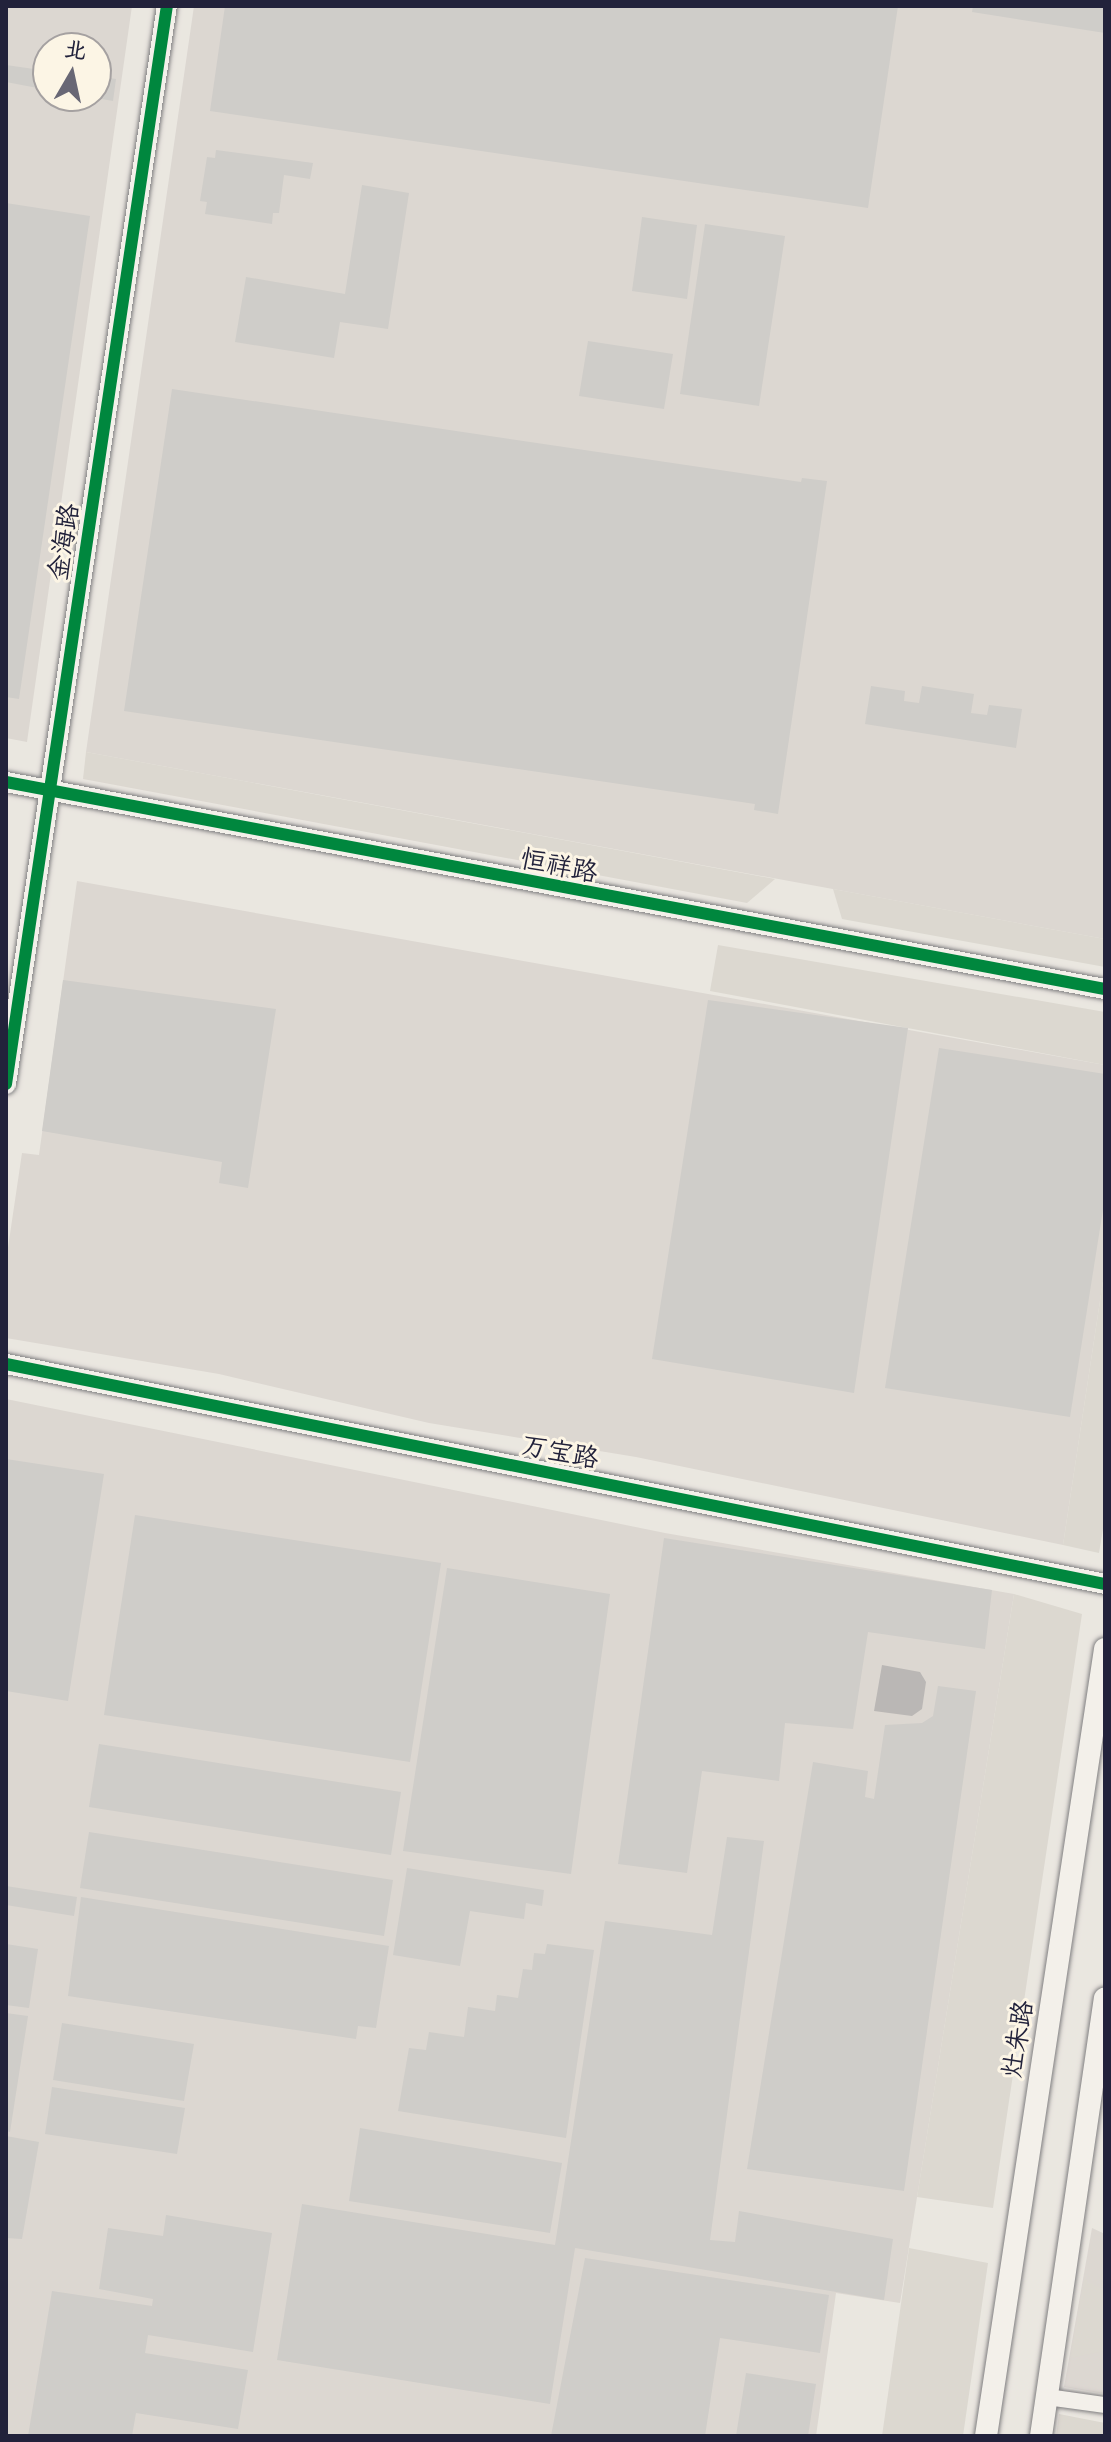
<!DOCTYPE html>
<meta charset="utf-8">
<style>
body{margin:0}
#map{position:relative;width:1111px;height:2442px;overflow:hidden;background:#eae7e0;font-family:Sriracha,"LXGW WenKai TC",sans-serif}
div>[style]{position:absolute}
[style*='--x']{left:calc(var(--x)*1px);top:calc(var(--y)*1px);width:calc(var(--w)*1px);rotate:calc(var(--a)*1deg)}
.built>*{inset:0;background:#dcd7d1}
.green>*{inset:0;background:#dcd8d0}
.water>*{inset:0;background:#bab7b5}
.building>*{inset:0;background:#cfcdc9}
.roads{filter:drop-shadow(0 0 2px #807f81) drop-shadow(0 0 2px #807f81)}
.minor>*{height:16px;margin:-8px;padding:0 8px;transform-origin:8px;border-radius:8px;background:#f3f0ea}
.tertiary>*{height:20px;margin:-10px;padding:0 10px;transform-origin:10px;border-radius:10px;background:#f3f0ea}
.secondary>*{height:22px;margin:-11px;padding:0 11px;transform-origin:11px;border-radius:11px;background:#f3f0ea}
.cycleway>*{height:12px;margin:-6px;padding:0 6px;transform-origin:6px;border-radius:6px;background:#00873e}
span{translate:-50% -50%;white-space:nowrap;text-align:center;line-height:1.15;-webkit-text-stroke:6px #fcf5e5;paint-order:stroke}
.street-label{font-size:26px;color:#22223b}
.frame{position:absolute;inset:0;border:8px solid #22223b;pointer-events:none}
.north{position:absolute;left:32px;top:32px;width:80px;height:80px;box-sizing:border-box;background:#fcf5e5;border:2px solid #a5a1a1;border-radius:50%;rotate:9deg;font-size:22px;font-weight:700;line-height:32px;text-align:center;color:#22223b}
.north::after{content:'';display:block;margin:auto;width:28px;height:36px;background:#686775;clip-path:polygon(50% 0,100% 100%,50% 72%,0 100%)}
</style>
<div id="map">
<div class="built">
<i style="clip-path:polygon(evenodd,6px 6px,132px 6px,27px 742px,6px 738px,6px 6px,48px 48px,96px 48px,96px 96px,48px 96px,48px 48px)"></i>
<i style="clip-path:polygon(194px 6px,1105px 6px,1105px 939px,86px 752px)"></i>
<i style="clip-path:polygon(77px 881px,1105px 1065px,1105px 1268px,1063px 1545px,636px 1457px,429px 1423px,219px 1374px,6px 1338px,6px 1261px,22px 1153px,39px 1155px)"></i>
<i style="clip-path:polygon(6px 1399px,665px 1533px,1014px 1594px,900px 2303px,836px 2293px,816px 2436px,6px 2436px)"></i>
<i style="clip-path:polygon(1092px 2228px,1105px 2234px,1105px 2394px,1064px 2387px)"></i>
</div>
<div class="green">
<i style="clip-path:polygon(86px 752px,775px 879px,747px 903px,83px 779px)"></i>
<i style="clip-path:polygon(833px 889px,1105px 939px,1105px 967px,842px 919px)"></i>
<i style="clip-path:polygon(718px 945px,1105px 1012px,1105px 1065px,710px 991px)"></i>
<i style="clip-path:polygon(1105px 1268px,1105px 1517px,1099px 1553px,1063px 1545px)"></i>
<i style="clip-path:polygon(1014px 1594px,1082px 1614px,993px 2208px,917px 2197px)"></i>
<i style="clip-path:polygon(909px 2248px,988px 2263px,963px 2436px,882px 2436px)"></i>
<i style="clip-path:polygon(1084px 2279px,1105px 2291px,1105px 2351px,1070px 2358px)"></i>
<i style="clip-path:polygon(1059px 2414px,1105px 2423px,1105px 2436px,1056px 2436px)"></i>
</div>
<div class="water">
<i style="clip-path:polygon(882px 1665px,920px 1672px,926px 1682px,922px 1709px,912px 1716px,874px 1711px)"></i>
</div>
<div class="building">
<i style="clip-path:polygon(225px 6px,898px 6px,868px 208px,210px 111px)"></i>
<i style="clip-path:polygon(973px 6px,1105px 6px,1105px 33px,972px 12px)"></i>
<i style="clip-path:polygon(6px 65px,48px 71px,48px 90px,6px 82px)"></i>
<i style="clip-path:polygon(96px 76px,116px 79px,113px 101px,96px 98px)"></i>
<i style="clip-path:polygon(216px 150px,313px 163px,310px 179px,284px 175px,279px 213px,273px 213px,272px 224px,205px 214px,207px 202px,200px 201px,207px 157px,215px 158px)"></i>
<i style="clip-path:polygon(362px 185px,409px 193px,388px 329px,340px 322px,334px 358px,235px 342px,246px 277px,345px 294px)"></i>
<i style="clip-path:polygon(6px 203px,90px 216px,19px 699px,6px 697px)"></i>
<i style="clip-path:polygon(642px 217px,697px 225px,687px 299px,632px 291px)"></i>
<i style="clip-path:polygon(705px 224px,785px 236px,759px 406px,680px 394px)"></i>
<i style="clip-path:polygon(588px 341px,673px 354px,664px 409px,579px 396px)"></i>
<i style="clip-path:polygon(172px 389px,801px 482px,802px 478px,827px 481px,778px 814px,754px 810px,755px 804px,124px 711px)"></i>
<i style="clip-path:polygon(871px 686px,905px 691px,904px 701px,919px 703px,922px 686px,974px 694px,971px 713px,987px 715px,989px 705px,1022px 709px,1016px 748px,865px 724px)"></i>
<i style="clip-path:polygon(63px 980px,276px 1009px,248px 1188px,219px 1183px,222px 1162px,42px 1131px)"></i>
<i style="clip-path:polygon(708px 1000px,908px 1028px,854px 1393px,652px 1359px)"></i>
<i style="clip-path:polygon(939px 1048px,1105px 1074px,1105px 1197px,1070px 1417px,885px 1388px)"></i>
<i style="clip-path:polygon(6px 1459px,104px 1474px,68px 1701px,6px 1691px)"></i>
<i style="clip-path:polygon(135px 1515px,441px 1563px,410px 1762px,104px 1715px)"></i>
<i style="clip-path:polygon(664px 1538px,992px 1590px,985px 1649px,868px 1632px,853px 1729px,785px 1723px,779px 1781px,702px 1771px,687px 1873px,618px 1864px)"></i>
<i style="clip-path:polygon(447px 1568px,610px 1594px,571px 1874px,403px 1851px)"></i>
<i style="clip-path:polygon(938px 1686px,976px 1691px,904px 2191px,747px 2169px,813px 1762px,868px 1771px,865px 1797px,874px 1799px,885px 1725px,922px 1723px,933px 1716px)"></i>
<i style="clip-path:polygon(99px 1744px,401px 1792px,391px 1855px,89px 1807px)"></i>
<i style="clip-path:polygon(89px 1832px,393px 1880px,384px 1936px,80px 1888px)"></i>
<i style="clip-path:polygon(727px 1837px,764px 1841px,710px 2240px,735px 2242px,739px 2211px,893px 2239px,884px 2300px,575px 2248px,550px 2404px,277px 2360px,302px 2204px,555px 2245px,605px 1921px,712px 1935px)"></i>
<i style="clip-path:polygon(407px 1868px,544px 1890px,542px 1906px,526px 1903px,524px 1919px,470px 1911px,460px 1966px,393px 1955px)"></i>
<i style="clip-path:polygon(6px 1886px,77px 1897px,74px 1916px,6px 1905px)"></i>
<i style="clip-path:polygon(81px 1897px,389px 1946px,376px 2028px,358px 2026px,356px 2039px,68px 1996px)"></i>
<i style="clip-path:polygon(6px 1944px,38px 1949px,29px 2008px,6px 2005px)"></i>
<i style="clip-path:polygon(547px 1944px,594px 1950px,566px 2138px,398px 2111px,409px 2048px,426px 2050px,429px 2032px,464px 2037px,468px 2007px,495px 2011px,497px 1995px,518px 1998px,523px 1969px,532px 1970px,534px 1953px,545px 1954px)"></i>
<i style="clip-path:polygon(6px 2013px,28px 2016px,10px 2132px,6px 2131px)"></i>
<i style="clip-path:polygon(62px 2023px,194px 2044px,184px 2101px,53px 2080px)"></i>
<i style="clip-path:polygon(52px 2087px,185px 2108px,177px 2154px,45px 2134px)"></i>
<i style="clip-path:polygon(360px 2128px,562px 2163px,550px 2233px,349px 2201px)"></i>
<i style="clip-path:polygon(6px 2136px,39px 2142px,22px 2239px,6px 2238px)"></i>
<i style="clip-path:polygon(166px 2215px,272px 2233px,253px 2352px,148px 2335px,145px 2353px,248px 2370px,238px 2429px,136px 2413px,132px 2436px,28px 2436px,52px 2291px,152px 2306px,153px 2299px,99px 2289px,108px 2228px,163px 2236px)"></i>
<i style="clip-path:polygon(585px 2258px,829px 2295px,820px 2353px,720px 2338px,705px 2436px,551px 2436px)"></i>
<i style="clip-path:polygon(746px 2373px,816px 2384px,808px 2436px,736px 2436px)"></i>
</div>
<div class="roads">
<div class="minor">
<i style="--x:1047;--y:2397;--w:59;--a:7.9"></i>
</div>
<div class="tertiary">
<i style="--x:6;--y:782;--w:1118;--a:10.67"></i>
<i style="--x:6;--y:1084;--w:1090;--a:-81.51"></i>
<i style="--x:6;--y:1364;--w:1121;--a:11.32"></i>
</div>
<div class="secondary">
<i style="--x:986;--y:2436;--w:796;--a:-81.4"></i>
<i style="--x:1041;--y:2436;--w:442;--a:-81.7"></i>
</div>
</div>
<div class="cycleway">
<i style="--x:6;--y:782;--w:1118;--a:10.67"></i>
<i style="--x:6;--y:1084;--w:1090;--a:-81.51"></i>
<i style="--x:6;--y:1364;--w:1121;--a:11.32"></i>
</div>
<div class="street-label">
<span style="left:64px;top:542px;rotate:-81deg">金海路</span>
<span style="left:559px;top:866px;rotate:11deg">恒祥路</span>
<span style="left:560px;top:1452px;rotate:11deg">万宝路</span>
<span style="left:1018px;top:2039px;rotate:-81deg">灶朱路</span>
</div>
<div class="frame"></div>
<div class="north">北</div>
</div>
